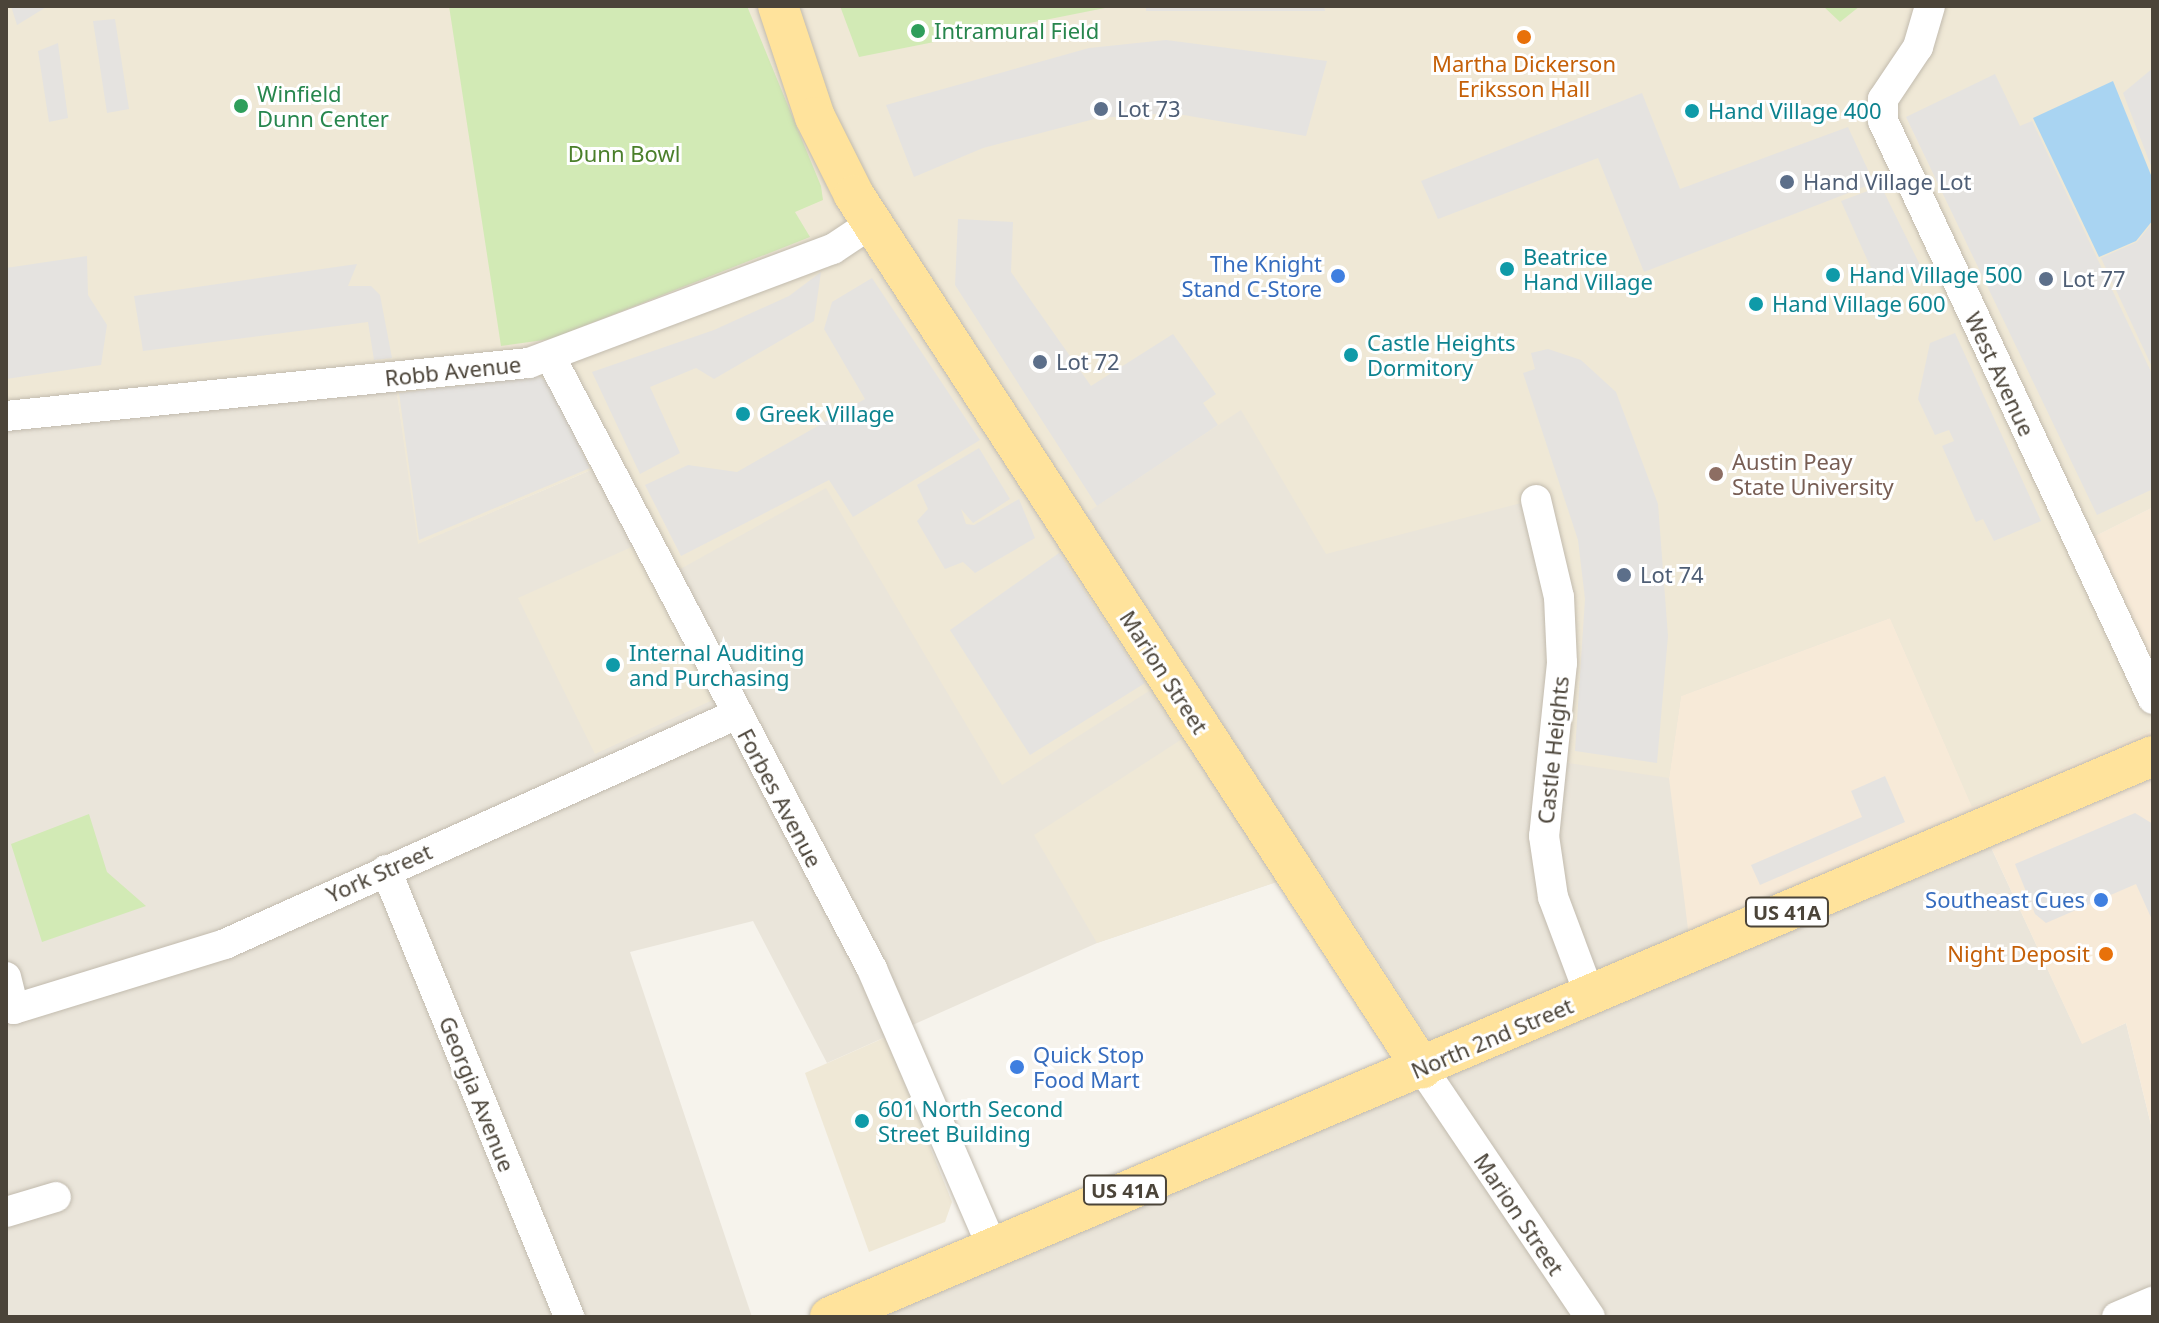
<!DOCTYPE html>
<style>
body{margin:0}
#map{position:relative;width:2159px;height:1323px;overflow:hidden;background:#f6f3ec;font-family:"Noto Sans",sans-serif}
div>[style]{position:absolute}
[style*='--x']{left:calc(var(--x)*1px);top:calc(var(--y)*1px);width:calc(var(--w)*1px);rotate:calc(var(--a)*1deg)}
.residential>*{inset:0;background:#eae5da}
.commercial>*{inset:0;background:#f7ead8}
.education>*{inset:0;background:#efe8d6}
.green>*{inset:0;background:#d2eab5}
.parking>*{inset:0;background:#e5e3e0}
.water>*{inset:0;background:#a9d4f2}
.roads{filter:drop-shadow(0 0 2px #c2bbae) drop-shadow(0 0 2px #c2bbae)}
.minor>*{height:30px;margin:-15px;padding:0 15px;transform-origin:15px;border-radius:15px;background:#fff}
.major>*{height:40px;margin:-20px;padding:0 20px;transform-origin:20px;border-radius:20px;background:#ffe39c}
.dots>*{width:22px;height:22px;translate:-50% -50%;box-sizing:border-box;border:4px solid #fff;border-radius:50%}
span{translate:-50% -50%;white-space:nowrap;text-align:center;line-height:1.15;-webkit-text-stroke:6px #fff;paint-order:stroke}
.shield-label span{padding:2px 6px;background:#fff;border:2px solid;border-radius:6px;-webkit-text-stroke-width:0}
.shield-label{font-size:20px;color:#4b4439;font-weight:700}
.leisure-label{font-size:22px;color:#27864d}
.left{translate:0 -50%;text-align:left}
.food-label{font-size:22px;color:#c56008}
.right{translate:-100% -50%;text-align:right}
.service-label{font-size:22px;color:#4e5e75}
.culture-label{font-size:22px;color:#0d838f}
.park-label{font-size:22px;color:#4a7f2a}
.shop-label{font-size:22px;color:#366cbe}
.street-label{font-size:22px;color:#4b4439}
.education-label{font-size:22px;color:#785e54}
.frame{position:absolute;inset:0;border:8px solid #4b4439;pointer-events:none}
</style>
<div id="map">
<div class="residential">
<i style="clip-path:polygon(2153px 6px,2153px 507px,2093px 537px,2153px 730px,1972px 807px,1681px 696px,1989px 843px,2082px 1043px,2126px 1023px,2153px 1133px,2153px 1311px,2138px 1317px,849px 1317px,1448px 1068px,1318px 868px,1097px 943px,827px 1063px,753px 921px,630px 952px,752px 1317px,6px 1317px,6px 411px,394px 372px,419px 543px,617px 459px)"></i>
</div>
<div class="commercial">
<i style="clip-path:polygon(2153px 507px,2153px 664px,2093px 537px)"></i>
<i style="clip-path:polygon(1890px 618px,1972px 806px,2153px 730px,2153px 1133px,2126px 1023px,2082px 1044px,1989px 843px,1693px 969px,1669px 778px,1681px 696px)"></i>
</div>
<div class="education">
<i style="clip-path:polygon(6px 6px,2153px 6px,2153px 507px,2093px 537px,2153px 664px,2153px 730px,1972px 807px,1890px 618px,1681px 696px,1669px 778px,1561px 762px,1544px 497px,1326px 554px,1241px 410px,1085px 514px,1318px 868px,1097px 943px,1034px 835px,1182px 739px,1149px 691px,1002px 785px,826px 488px,675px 572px,741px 687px,595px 754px,518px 598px,656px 536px,617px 459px,418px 544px,394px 373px,6px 411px)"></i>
<i style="clip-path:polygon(886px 1037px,952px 1202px,945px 1222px,869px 1252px,805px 1073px)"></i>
</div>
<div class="green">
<i style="clip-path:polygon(449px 6px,747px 6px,821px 186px,823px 200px,795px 212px,810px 237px,551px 339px,501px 346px)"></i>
<i style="clip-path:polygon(840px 6px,1115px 6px,859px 57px)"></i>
<i style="clip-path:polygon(1823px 6px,1860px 6px,1840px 22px)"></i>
<i style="clip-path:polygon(89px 814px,107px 872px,146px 906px,42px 942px,11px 844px)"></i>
</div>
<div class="parking">
<i style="clip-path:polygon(11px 6px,48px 6px,17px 25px)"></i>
<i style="clip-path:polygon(1146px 6px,1324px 6px,1325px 11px,1146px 11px)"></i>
<i style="clip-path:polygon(115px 19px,129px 109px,107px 113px,93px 21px)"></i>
<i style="clip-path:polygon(1166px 40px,1327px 61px,1306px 136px,1172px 113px,1098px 118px,983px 148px,914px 177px,886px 105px,1089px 48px)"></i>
<i style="clip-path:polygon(58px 43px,68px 118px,49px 122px,38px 51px)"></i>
<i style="clip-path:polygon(2153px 68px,2153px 171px,2123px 93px)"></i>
<i style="clip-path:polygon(1995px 74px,2020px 126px,2032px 121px,2153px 376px,2153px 489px,2097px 515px,1906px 117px)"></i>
<i style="clip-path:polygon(1642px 93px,1680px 189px,1848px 127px,1874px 183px,1644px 272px,1598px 158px,1438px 219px,1421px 181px)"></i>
<i style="clip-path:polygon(1881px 186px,1921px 267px,1879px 286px,1841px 201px)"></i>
<i style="clip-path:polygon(958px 219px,1013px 222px,1011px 272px,1091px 386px,1173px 334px,1216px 394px,1203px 403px,1218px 425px,1097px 506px,955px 285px)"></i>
<i style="clip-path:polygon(2153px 222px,2153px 369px,2101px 258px,2137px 242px)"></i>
<i style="clip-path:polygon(87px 256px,88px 295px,107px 325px,101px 365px,6px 379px,6px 268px)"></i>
<i style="clip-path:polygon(357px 264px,348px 286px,371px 286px,380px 295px,392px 358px,374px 360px,368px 322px,143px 351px,134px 296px)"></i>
<i style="clip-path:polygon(821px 272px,814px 321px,714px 379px,696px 368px,650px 387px,680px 453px,640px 474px,592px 372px,714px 330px,789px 296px)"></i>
<i style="clip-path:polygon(872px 278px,980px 440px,853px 517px,829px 480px,681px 556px,645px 485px,688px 465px,737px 472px,865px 399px,824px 329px,832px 302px)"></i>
<i style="clip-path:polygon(1955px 333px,2041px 521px,1994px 541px,1983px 519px,1976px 522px,1942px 446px,1954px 441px,1949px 430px,1935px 435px,1918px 399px,1930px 343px)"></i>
<i style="clip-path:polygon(1548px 349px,1581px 360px,1616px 392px,1658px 504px,1668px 636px,1657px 763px,1575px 751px,1585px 599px,1578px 540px,1523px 373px,1535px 369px,1531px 353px)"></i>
<i style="clip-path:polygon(538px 376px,551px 384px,590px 468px,419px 540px,399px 393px)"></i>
<i style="clip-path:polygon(979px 448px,1010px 499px,973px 523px,961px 509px,966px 524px,974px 525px,1019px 499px,1035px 538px,975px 573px,963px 562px,945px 569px,917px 521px,928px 509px,917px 485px)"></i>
<i style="clip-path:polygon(1059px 553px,1145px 683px,1030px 755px,950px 630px)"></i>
<i style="clip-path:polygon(1885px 776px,1905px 822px,1760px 885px,1751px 865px,1862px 817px,1851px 791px)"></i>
<i style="clip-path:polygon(2135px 813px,2153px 824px,2153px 922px,2136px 884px,2046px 923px,2035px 914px,2015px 864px)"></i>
</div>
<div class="water">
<i style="clip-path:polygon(2113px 81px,2153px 180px,2153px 220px,2136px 241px,2099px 257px,2033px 118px)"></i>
</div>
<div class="roads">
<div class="minor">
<i style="--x:1930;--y:6;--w:43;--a:106.3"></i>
<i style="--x:1918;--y:47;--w:63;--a:123.9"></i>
<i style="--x:1883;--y:99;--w:22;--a:90"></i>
<i style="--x:1883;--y:121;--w:638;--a:64.96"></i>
<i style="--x:551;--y:358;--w:690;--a:62.28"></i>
<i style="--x:872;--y:969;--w:302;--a:66.6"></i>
<i style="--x:6;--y:416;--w:526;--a:-5.79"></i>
<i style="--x:529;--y:363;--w:325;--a:-20.6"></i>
<i style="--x:833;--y:249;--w:47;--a:-33.7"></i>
<i style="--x:1536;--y:500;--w:100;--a:76.7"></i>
<i style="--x:1559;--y:597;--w:66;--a:87.4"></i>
<i style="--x:1562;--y:663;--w:174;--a:95.9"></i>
<i style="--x:1544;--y:836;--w:62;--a:81.6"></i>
<i style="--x:1553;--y:897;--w:106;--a:69.5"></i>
<i style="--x:386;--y:870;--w:483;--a:67.7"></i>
<i style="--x:6;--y:977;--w:33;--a:76"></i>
<i style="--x:14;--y:1009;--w:221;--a:-17.1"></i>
<i style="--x:225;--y:944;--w:559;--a:-24.18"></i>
<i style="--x:1422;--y:1068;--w:300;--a:56"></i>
<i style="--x:6;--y:1212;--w:52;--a:-16.7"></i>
<i style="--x:2117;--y:1317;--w:39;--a:-23"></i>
</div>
<div class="major">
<i style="--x:778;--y:6;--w:117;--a:71.6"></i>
<i style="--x:815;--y:117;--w:87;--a:63.4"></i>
<i style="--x:854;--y:195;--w:1042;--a:56.95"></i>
<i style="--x:830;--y:1317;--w:1437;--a:-22.98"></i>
</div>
</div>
<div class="dots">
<i style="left:918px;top:31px;background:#2e9e5b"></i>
<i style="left:1524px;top:37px;background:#e8710a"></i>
<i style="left:241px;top:106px;background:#2e9e5b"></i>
<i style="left:1101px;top:109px;background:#5c6f8a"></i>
<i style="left:1692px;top:111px;background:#0f9aa8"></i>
<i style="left:1787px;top:182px;background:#5c6f8a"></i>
<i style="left:1507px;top:269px;background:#0f9aa8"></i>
<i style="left:1833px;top:275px;background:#0f9aa8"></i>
<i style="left:1338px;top:276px;background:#3f7fe0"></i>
<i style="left:2046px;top:279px;background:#5c6f8a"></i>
<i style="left:1756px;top:304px;background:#0f9aa8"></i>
<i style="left:1351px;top:355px;background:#0f9aa8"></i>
<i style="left:1040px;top:362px;background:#5c6f8a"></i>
<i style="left:743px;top:414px;background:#0f9aa8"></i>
<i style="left:1716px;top:474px;background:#8d6e63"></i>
<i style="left:1624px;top:575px;background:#5c6f8a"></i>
<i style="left:613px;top:665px;background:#0f9aa8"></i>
<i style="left:2101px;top:900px;background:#3f7fe0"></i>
<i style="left:2106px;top:954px;background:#e8710a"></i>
<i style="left:1017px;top:1067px;background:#3f7fe0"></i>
<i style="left:862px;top:1121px;background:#0f9aa8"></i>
</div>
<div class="shield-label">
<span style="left:1787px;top:912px">US 41A</span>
<span style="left:1125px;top:1190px">US 41A</span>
</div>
<div class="leisure-label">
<span class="left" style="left:934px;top:31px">Intramural Field</span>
<span class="left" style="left:257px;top:106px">Winfield<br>Dunn Center</span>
</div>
<div class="food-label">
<span style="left:1524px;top:76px">Martha Dickerson<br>Eriksson Hall</span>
<span class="right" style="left:2090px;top:954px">Night Deposit</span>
</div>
<div class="service-label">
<span class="left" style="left:1117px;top:109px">Lot 73</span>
<span class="left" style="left:1803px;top:182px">Hand Village Lot</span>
<span class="left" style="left:2062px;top:279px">Lot 77</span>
<span class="left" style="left:1056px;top:362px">Lot 72</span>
<span class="left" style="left:1640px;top:575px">Lot 74</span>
</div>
<div class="culture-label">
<span class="left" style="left:1708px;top:111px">Hand Village 400</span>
<span class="left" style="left:1523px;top:269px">Beatrice<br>Hand Village</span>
<span class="left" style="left:1849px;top:275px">Hand Village 500</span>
<span class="left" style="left:1772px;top:304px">Hand Village 600</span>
<span class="left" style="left:1367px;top:355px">Castle Heights<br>Dormitory</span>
<span class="left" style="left:759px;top:414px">Greek Village</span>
<span class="left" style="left:629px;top:665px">Internal Auditing<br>and Purchasing</span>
<span class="left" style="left:878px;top:1121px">601 North Second<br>Street Building</span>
</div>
<div class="park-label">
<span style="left:624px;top:154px">Dunn Bowl</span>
</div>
<div class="shop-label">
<span class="right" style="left:1322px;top:276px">The Knight<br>Stand C-Store</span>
<span class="right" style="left:2085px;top:900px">Southeast Cues</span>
<span class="left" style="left:1033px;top:1067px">Quick Stop<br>Food Mart</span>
</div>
<div class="street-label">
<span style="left:453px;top:371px;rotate:-6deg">Robb Avenue</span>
<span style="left:2000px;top:374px;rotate:65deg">West Avenue</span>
<span style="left:1164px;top:672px;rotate:57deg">Marion Street</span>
<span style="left:1553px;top:750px;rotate:-84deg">Castle Heights</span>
<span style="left:780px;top:798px;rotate:62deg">Forbes Avenue</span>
<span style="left:379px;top:873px;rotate:-24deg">York Street</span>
<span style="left:1492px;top:1038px;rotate:-23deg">North 2nd Street</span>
<span style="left:477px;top:1094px;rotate:68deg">Georgia Avenue</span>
<span style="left:1519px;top:1214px;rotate:56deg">Marion Street</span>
</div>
<div class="education-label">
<span class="left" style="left:1732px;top:474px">Austin Peay<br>State University</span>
</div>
<div class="frame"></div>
</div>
